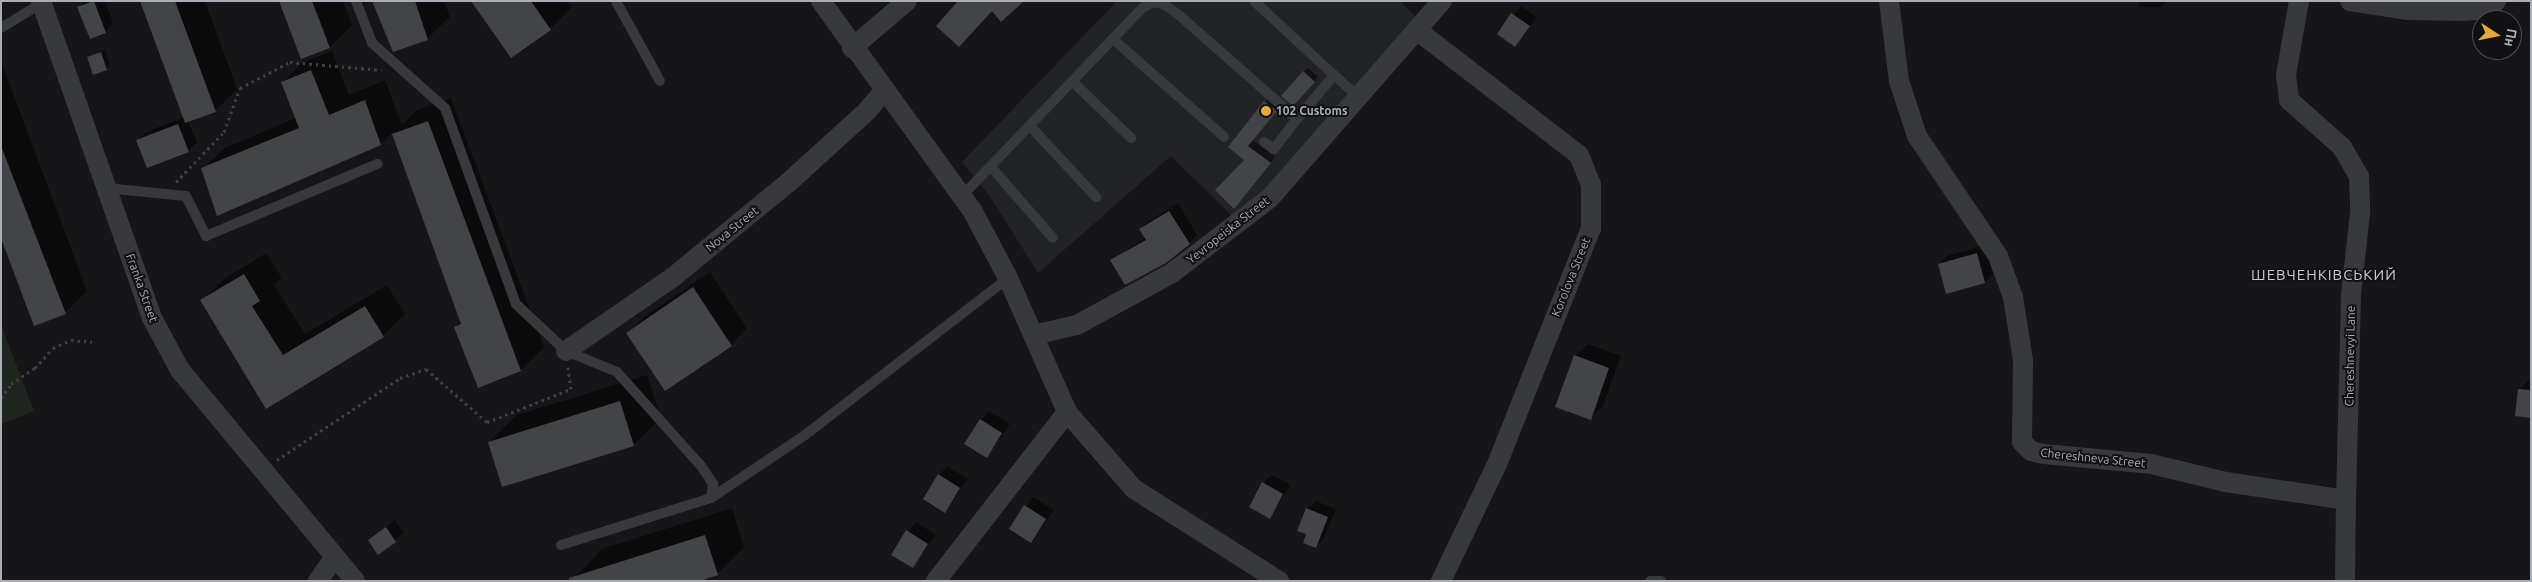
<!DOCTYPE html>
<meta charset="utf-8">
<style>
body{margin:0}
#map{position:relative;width:2532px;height:582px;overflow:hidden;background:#161618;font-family:Ubuntu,sans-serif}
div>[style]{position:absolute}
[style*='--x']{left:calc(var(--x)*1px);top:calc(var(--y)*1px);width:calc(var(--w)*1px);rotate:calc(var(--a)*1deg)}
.built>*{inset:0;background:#222325}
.green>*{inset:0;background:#1f261f}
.shadow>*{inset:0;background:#0007}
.building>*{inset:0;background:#434448}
.path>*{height:3px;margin-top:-1.5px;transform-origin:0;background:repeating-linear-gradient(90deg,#3e4044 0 2.5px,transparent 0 6.5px)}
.service>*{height:10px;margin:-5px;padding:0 5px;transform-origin:5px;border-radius:5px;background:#38393d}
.minor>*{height:20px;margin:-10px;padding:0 10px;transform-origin:10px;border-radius:10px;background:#38393d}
.dots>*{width:14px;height:14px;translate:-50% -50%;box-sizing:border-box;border:2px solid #111113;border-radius:50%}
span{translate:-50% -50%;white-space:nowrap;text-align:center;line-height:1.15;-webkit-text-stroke:4px #111113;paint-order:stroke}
.poi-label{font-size:12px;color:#a9aeb7;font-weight:700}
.left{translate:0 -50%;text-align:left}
.street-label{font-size:12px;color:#a9aeb7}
.quarter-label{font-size:15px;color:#cacdd4;letter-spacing:1px}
.frame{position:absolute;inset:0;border:2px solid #a9aeb7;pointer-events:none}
.north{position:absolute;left:2472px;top:10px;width:50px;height:50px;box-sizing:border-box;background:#111113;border:1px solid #4e5055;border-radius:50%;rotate:101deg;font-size:14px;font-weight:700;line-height:20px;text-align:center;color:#a9aeb7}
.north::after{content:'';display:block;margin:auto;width:18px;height:22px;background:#e7a93f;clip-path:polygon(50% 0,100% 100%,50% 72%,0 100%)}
</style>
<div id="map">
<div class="built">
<i style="clip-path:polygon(1117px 1px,1400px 1px,1416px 17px,1262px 195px,1234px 218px,1171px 156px,1038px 273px,989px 195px,962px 162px)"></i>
</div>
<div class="green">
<i style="clip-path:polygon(1px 325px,34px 411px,1px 424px)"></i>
</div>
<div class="shadow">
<i style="clip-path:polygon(85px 1px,105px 1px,113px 23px,105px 32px,79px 8px)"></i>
<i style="clip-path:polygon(141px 1px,205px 1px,237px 89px,215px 111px,188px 121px,197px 142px,188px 151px,138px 140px,146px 132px,184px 117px)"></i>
<i style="clip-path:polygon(281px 1px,343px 1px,352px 25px,330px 47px,302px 57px)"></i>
<i style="clip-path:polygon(374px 1px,444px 1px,450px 17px,428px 38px,393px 51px)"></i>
<i style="clip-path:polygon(472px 1px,568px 1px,572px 7px,550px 29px)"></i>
<i style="clip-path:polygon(2139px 1px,2167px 1px,2161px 7px,2139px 7px)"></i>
<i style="clip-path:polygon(1521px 6px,1537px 17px,1515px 45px,1499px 34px)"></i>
<i style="clip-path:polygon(105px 49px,110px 65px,106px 69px,88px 57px)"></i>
<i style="clip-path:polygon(332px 51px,349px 95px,385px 80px,402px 125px,417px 110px,451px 98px,544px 347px,521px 370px,455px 327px,461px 321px,393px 132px,381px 144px,203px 169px,224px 148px,296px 118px,282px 83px,303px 62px)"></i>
<i style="clip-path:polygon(1px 61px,87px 291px,65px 313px,1px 235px)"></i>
<i style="clip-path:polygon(1308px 68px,1318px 77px,1293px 104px,1283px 96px)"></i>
<i style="clip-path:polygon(1270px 96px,1281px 105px,1253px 140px,1275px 157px,1239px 202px,1245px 160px,1229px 147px)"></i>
<i style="clip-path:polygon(1178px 203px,1197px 235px,1189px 244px,1112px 261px,1146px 237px,1141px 229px,1149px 221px)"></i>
<i style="clip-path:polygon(1985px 245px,1993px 274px,1985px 282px,1939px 264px,1947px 256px)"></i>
<i style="clip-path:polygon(266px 253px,282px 278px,274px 285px,305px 334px,387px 285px,405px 314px,383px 336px,267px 407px,202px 301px,224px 279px)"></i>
<i style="clip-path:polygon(710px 272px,747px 328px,731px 345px,665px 389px,628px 333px,644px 317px)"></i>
<i style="clip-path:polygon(1588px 344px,1621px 356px,1603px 406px,1590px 418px,1575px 356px)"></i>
<i style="clip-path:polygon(647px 375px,661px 418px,633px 445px,489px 442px,517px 415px)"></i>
<i style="clip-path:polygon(2528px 381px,2531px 381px,2531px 417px,2520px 389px)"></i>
<i style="clip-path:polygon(989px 411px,1010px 424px,987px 456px,981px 420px)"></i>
<i style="clip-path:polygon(947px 466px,968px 479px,945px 511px,939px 475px)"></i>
<i style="clip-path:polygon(1272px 475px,1291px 485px,1269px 517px,1263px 483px)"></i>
<i style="clip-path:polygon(1033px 497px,1054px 510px,1031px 542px,1010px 529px)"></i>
<i style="clip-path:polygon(1316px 501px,1336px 509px,1324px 538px,1316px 547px,1308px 534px,1307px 509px)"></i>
<i style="clip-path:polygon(732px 508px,744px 547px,717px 574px,575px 577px,602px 549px)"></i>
<i style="clip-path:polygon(395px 520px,404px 533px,379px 553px,370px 540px)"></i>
<i style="clip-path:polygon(916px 522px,936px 535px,912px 567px,892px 554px)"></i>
</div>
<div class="building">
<i style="clip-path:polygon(94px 1px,106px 33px,90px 39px,77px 7px)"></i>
<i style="clip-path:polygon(140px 1px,175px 1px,216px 112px,185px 123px)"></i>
<i style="clip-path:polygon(279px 1px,312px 1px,330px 48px,301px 59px)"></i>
<i style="clip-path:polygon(372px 1px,415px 1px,428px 40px,393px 52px)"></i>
<i style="clip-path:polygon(471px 1px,531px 1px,551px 30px,511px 58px)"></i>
<i style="clip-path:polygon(958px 1px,1024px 1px,1001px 22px,992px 11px,959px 47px,936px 26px)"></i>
<i style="clip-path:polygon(1511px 13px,1530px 26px,1515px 47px,1497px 34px)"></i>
<i style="clip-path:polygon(101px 52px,107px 70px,93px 75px,87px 57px)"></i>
<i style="clip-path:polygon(311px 70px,329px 115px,365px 100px,381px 145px,217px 216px,201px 168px,299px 128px,281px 82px)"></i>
<i style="clip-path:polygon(1303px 71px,1315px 82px,1293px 106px,1281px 96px)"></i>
<i style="clip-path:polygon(1264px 101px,1277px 111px,1248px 146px,1271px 163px,1234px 209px,1215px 190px,1244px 160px,1228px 147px)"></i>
<i style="clip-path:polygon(428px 121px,521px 371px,478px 388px,454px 327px,461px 324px,392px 134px)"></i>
<i style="clip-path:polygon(178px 124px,189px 152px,147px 168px,136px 140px)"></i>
<i style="clip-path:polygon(1px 146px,66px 314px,34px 326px,1px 238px)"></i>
<i style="clip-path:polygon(1169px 211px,1190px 244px,1166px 263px,1125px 285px,1110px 260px,1146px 240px,1139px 229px)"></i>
<i style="clip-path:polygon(1977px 253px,1985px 283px,1946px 294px,1938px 264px)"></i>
<i style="clip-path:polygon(244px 274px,260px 301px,252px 306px,283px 355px,365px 306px,384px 337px,266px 409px,200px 300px)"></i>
<i style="clip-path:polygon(693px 287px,732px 346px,665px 391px,626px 333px)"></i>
<i style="clip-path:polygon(1574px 355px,1609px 368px,1591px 420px,1555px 407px)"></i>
<i style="clip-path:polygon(2518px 389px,2531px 390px,2531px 418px,2515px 416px)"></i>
<i style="clip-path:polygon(620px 401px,634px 446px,502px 487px,488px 442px)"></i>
<i style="clip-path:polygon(980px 419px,1002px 433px,987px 458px,964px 444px)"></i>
<i style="clip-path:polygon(938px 474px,960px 488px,945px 513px,923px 499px)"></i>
<i style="clip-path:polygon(1262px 482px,1283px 494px,1270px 519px,1249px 507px)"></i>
<i style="clip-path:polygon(1024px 505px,1046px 519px,1031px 543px,1009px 529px)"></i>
<i style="clip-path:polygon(1306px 508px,1328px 517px,1316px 548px,1303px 543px,1306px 534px,1297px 531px)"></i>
<i style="clip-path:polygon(386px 527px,396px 542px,378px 555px,368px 540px)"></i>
<i style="clip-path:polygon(906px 530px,928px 544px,913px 568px,891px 555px)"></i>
<i style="clip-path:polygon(705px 535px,718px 575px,700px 581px,569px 581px,569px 578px)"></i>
</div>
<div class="path">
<i style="--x:176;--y:182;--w:69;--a:-46.2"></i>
<i style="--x:224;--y:132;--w:47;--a:-70"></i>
<i style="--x:240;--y:88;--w:56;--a:-27.5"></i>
<i style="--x:290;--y:62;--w:92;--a:5"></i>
<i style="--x:1;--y:398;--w:17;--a:-54"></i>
<i style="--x:11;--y:384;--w:29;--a:-34"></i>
<i style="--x:35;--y:368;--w:27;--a:-48"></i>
<i style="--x:53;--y:348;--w:20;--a:-24"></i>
<i style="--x:71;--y:340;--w:21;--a:5"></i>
<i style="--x:277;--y:460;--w:148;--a:-33.7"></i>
<i style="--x:400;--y:378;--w:28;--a:-19"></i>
<i style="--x:426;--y:369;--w:81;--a:41"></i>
<i style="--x:487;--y:422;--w:90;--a:-21.4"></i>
<i style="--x:571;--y:389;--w:22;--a:-98"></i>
</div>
<div class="service">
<i style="--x:356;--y:1;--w:45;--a:69.1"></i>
<i style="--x:372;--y:43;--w:98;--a:41.7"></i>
<i style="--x:445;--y:108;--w:208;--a:70.1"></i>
<i style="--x:516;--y:304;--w:69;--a:43.2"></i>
<i style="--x:566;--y:351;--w:55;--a:22.4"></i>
<i style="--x:617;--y:372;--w:126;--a:48.2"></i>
<i style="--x:701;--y:466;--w:22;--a:56"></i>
<i style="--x:713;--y:484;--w:14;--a:98"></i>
<i style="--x:616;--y:1;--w:91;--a:61.2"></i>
<i style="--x:1254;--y:1;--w:109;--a:42.8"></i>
<i style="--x:1;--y:28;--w:48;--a:-31.4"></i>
<i style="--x:1113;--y:39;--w:148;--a:41.4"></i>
<i style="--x:1073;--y:82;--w:81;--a:44"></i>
<i style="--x:1031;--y:127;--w:96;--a:47.1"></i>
<i style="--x:1264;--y:142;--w:12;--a:35"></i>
<i style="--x:1274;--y:149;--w:38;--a:-53"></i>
<i style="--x:991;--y:167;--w:94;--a:48.9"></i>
<i style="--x:106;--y:188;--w:80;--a:5.7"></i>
<i style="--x:186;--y:196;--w:45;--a:63.4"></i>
<i style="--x:206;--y:236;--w:186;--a:-22.8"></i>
<i style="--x:962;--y:196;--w:260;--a:-46.2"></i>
<i style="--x:1142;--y:8;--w:13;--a:-27"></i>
<i style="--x:1154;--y:2;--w:11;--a:15"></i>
<i style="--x:1165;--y:5;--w:17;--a:36"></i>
<i style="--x:1179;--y:15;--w:157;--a:41.4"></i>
<i style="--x:1297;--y:119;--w:57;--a:-49.9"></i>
<i style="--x:1334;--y:75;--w:24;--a:42"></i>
<i style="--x:561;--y:545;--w:157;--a:-17.4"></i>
<i style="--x:711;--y:498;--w:113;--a:-33.8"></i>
<i style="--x:805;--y:435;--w:257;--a:-37.7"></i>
<i style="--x:1650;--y:581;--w:11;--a:0"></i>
</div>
<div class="minor">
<i style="--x:41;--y:1;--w:336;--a:70.7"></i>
<i style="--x:152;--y:318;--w:59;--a:61.7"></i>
<i style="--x:180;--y:370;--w:274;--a:50.3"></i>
<i style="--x:821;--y:1;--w:258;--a:54.2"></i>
<i style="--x:972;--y:210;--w:77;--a:62.1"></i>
<i style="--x:1008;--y:278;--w:146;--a:66.2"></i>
<i style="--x:1067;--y:412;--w:102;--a:49"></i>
<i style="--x:1134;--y:489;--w:172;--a:32.4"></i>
<i style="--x:1889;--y:1;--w:81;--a:82.9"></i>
<i style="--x:1899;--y:81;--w:58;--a:71.9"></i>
<i style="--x:1917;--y:136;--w:145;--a:56"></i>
<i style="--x:1998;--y:256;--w:44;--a:69.9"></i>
<i style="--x:2013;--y:297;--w:64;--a:81"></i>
<i style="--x:2023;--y:360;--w:82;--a:90.7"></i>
<i style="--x:2022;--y:442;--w:13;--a:45"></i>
<i style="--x:2031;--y:451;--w:13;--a:13"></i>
<i style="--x:2044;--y:454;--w:107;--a:5.3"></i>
<i style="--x:2151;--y:464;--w:77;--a:13.5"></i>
<i style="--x:2226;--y:482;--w:121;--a:8.5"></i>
<i style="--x:2346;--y:500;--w:81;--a:90.7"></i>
<i style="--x:2299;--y:1;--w:75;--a:100"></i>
<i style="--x:2286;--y:75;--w:25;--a:83"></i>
<i style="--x:2289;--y:100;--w:71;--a:41.6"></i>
<i style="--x:2342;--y:147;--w:34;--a:60"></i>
<i style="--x:2359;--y:176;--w:37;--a:88"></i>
<i style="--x:2360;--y:213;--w:82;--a:96.3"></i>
<i style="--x:2351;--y:295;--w:205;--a:91.4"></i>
<i style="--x:2350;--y:1;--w:59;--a:8.8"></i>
<i style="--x:2408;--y:10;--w:54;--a:1.1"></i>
<i style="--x:2462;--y:11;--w:28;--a:-4"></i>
<i style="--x:2490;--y:9;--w:10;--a:-53"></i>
<i style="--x:1418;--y:31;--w:203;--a:37.6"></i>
<i style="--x:1579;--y:155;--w:31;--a:68"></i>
<i style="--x:1591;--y:184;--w:44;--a:90"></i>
<i style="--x:1591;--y:228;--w:254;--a:111.7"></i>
<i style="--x:1497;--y:464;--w:130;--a:115.6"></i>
<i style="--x:852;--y:48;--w:72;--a:-40.5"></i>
<i style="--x:1033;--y:335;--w:45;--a:-12.8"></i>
<i style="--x:1077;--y:325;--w:108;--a:-28.7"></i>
<i style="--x:1172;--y:273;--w:123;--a:-37.4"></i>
<i style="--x:1270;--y:198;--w:262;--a:-48.9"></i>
<i style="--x:566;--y:351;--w:129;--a:-34.6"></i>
<i style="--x:672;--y:278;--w:151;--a:-39.4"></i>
<i style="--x:789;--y:182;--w:105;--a:-42.3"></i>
<i style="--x:867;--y:111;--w:26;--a:-50"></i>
<i style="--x:318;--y:581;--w:28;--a:-55"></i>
<i style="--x:936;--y:581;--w:214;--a:-52.2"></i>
</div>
<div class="dots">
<i style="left:1266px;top:111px;background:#e7a93f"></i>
</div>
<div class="poi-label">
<span class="left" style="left:1276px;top:111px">102 Customs</span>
</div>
<div class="street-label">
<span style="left:732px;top:229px;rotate:-39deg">Nova Street</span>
<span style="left:1228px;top:230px;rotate:-38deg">Yevropeiska Street</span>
<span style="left:1571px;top:277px;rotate:-68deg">Korolova Street</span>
<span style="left:142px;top:288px;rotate:70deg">Franka Street</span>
<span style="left:2350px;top:356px;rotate:-89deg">Chereshnevyi Lane</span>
<span style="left:2093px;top:458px;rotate:6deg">Chereshneva Street</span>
</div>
<div class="quarter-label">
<span style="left:2324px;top:275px">ШЕВЧЕНКІВСЬКИЙ</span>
</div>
<div class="frame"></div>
<div class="north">Пн</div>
</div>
